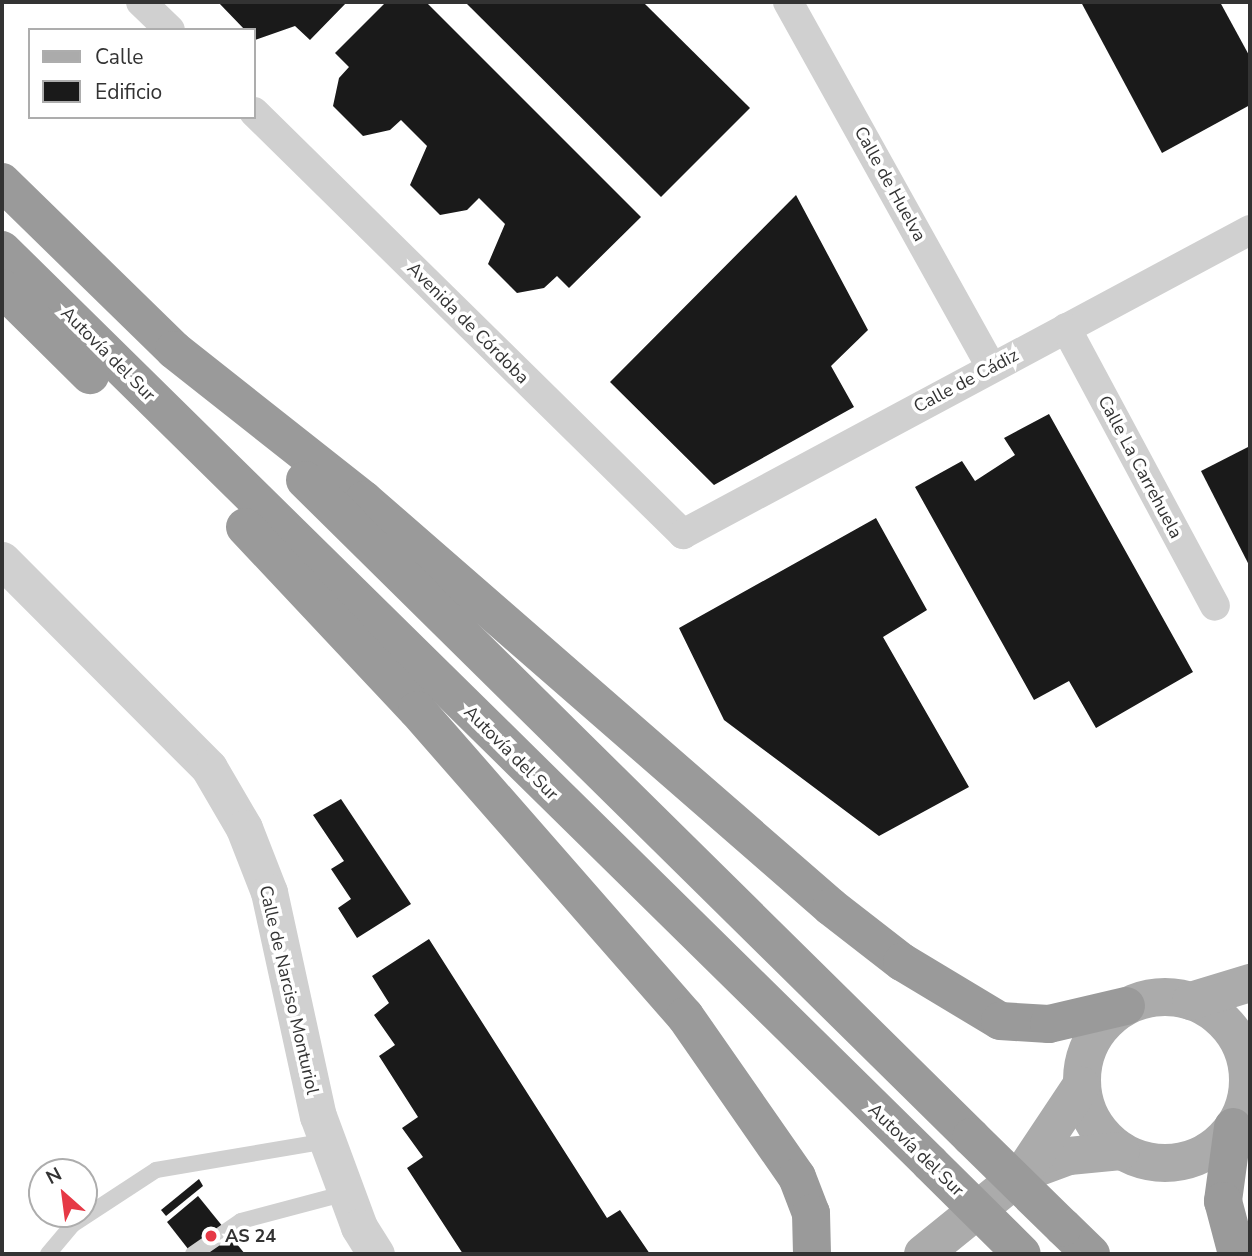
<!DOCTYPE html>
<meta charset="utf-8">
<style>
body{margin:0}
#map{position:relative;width:1252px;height:1256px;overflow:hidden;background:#fff;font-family:"Nunito Sans",sans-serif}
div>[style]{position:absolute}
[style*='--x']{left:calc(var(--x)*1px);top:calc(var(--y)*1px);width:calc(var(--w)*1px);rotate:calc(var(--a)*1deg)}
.building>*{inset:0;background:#1a1a1a}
.service>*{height:16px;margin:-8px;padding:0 8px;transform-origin:8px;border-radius:8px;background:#d0d0d0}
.minor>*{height:30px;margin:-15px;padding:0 15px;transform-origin:15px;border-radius:15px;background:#d0d0d0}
.tertiary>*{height:37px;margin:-18.5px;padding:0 18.5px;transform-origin:18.5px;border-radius:18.5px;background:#d0d0d0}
.primary>*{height:38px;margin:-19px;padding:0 19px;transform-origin:19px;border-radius:19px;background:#ababab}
.primary>.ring{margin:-19px;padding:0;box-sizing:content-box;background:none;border:38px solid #ababab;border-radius:50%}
.motorway>*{height:38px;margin:-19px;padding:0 19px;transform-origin:19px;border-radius:19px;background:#9a9a9a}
.motorway-bridge>*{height:38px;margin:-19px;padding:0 19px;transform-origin:19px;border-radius:19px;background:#9a9a9a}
.dots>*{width:19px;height:19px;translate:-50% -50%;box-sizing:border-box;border:4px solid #fff;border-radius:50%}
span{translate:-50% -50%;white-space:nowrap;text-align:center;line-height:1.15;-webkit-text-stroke:7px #fff;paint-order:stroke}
.street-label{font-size:18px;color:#333}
.poi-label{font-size:18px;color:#333;font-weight:700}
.left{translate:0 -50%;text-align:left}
.frame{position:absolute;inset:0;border:4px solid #333;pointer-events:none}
.legend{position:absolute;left:28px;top:28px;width:228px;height:91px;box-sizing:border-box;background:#fff;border:2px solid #adadad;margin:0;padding:9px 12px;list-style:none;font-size:21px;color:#333}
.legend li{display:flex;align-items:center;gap:14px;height:35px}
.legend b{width:35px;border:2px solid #adadad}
.north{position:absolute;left:28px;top:1158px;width:70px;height:70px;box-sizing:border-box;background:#fff;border:2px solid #adadad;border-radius:50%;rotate:332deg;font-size:19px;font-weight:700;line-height:28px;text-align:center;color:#333}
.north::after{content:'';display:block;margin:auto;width:24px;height:32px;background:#e63946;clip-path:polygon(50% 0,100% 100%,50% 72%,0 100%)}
</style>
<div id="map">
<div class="building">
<i style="clip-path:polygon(218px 2px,347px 2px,310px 40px,295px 26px,255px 40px,254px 30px,245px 30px)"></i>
<i style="clip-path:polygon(386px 2px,426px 2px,641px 217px,569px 288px,557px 276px,544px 288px,517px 293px,488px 264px,505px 224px,479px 198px,467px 210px,440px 215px,410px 185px,427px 146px,401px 120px,390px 130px,363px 136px,333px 106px,339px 78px,349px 67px,335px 53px)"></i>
<i style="clip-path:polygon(465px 2px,643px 2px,750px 108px,661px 197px)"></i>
<i style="clip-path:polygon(1081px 2px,1220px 2px,1250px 57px,1250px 105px,1162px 153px)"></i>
<i style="clip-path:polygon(796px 195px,868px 330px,831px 366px,854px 407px,714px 485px,610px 382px)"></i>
<i style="clip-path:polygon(1049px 414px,1193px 672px,1096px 728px,1069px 681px,1034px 700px,915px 487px,962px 461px,975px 481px,1015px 455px,1004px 438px)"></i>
<i style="clip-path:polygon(1250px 446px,1250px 567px,1201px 471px)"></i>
<i style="clip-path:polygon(876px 518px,927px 610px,883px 637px,969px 787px,879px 836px,724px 720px,679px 628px)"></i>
<i style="clip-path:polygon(341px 799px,411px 904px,357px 938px,338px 908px,351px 899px,331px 869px,344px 861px,313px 815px)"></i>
<i style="clip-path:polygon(429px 939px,607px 1218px,620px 1210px,650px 1254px,463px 1254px,407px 1168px,423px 1157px,402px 1128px,418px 1117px,379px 1056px,395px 1045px,374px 1015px,389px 1003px,372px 976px)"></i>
<i style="clip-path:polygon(199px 1179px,203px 1186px,166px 1216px,161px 1210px)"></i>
<i style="clip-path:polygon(198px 1196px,245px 1254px,192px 1254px,167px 1222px)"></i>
</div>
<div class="service">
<i style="--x:48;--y:1254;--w:38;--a:-50"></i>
<i style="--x:72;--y:1225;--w:100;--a:-33.2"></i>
<i style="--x:156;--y:1170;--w:173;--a:-9.6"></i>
<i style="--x:193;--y:1254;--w:58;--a:-34.5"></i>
<i style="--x:241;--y:1221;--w:109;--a:-14.9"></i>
</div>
<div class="minor">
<i style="--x:141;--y:2;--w:40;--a:44"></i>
<i style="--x:788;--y:2;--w:418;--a:60.9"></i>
<i style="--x:254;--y:112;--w:602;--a:44.53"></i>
<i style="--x:683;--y:534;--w:643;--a:-28.2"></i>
<i style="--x:1066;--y:328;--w:315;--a:61.8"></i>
</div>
<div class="tertiary">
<i style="--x:2;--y:560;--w:293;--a:45.1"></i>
<i style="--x:209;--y:768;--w:69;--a:59.7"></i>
<i style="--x:244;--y:828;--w:69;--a:68.7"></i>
<i style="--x:269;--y:892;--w:229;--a:77.7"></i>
<i style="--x:318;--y:1116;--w:118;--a:69.7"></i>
<i style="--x:359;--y:1227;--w:32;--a:58"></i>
</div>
<div class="primary">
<i class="ring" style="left:1082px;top:997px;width:128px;height:128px"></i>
<i style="--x:1191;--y:1001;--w:62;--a:-17"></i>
<i style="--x:1023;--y:1173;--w:49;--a:-20.3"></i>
<i style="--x:1069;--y:1156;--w:52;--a:-5.5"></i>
<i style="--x:923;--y:1254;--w:129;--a:-39"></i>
<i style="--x:1023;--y:1173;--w:105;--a:-56.3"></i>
</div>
<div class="motorway">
<i style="--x:2;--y:182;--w:240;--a:44.3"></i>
<i style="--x:174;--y:350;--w:242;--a:38.3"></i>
<i style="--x:364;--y:500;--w:619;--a:41.07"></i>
<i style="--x:831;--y:907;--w:90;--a:37.8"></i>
<i style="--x:902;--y:962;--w:114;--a:31"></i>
<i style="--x:1000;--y:1021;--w:49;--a:3.5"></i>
<i style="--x:1049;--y:1024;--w:79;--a:-13.2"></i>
<i style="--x:2;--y:250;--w:1302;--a:44.53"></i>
<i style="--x:2;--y:288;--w:124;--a:44.7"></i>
<i style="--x:305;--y:480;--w:936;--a:44.61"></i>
<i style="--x:245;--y:527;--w:251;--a:46.8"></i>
<i style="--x:417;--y:710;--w:407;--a:48.8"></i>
<i style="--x:685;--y:1016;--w:196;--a:55.2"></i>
<i style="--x:797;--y:1177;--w:39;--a:69"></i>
<i style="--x:811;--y:1213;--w:41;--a:88.6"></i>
<i style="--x:1233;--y:1127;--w:75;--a:97.7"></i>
<i style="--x:1223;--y:1201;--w:55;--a:75.2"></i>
<i style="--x:1063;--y:1227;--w:39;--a:44"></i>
</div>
<div class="motorway-bridge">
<i style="--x:971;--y:1137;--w:129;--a:44.4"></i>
<i style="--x:930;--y:1163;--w:129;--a:44.7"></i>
</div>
<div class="dots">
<i style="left:211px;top:1236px;background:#e63946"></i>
</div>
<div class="street-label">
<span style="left:890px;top:184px;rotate:61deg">Calle de Huelva</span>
<span style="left:468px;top:323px;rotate:45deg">Avenida de Córdoba</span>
<span style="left:108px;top:354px;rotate:45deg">Autovía del Sur</span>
<span style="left:966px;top:381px;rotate:-28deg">Calle de Cádiz</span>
<span style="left:1140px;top:467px;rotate:62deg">Calle La Carrehuela</span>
<span style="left:511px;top:753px;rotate:45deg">Autovía del Sur</span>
<span style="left:289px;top:990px;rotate:77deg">Calle de Narciso Monturiol</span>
<span style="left:916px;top:1150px;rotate:44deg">Autovía del Sur</span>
</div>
<div class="poi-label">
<span class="left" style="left:225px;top:1236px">AS 24</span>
</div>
<div class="frame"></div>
<ul class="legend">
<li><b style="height:9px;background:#ababab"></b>Calle</li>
<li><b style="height:19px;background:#1a1a1a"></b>Edificio</li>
</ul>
<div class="north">N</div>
</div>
